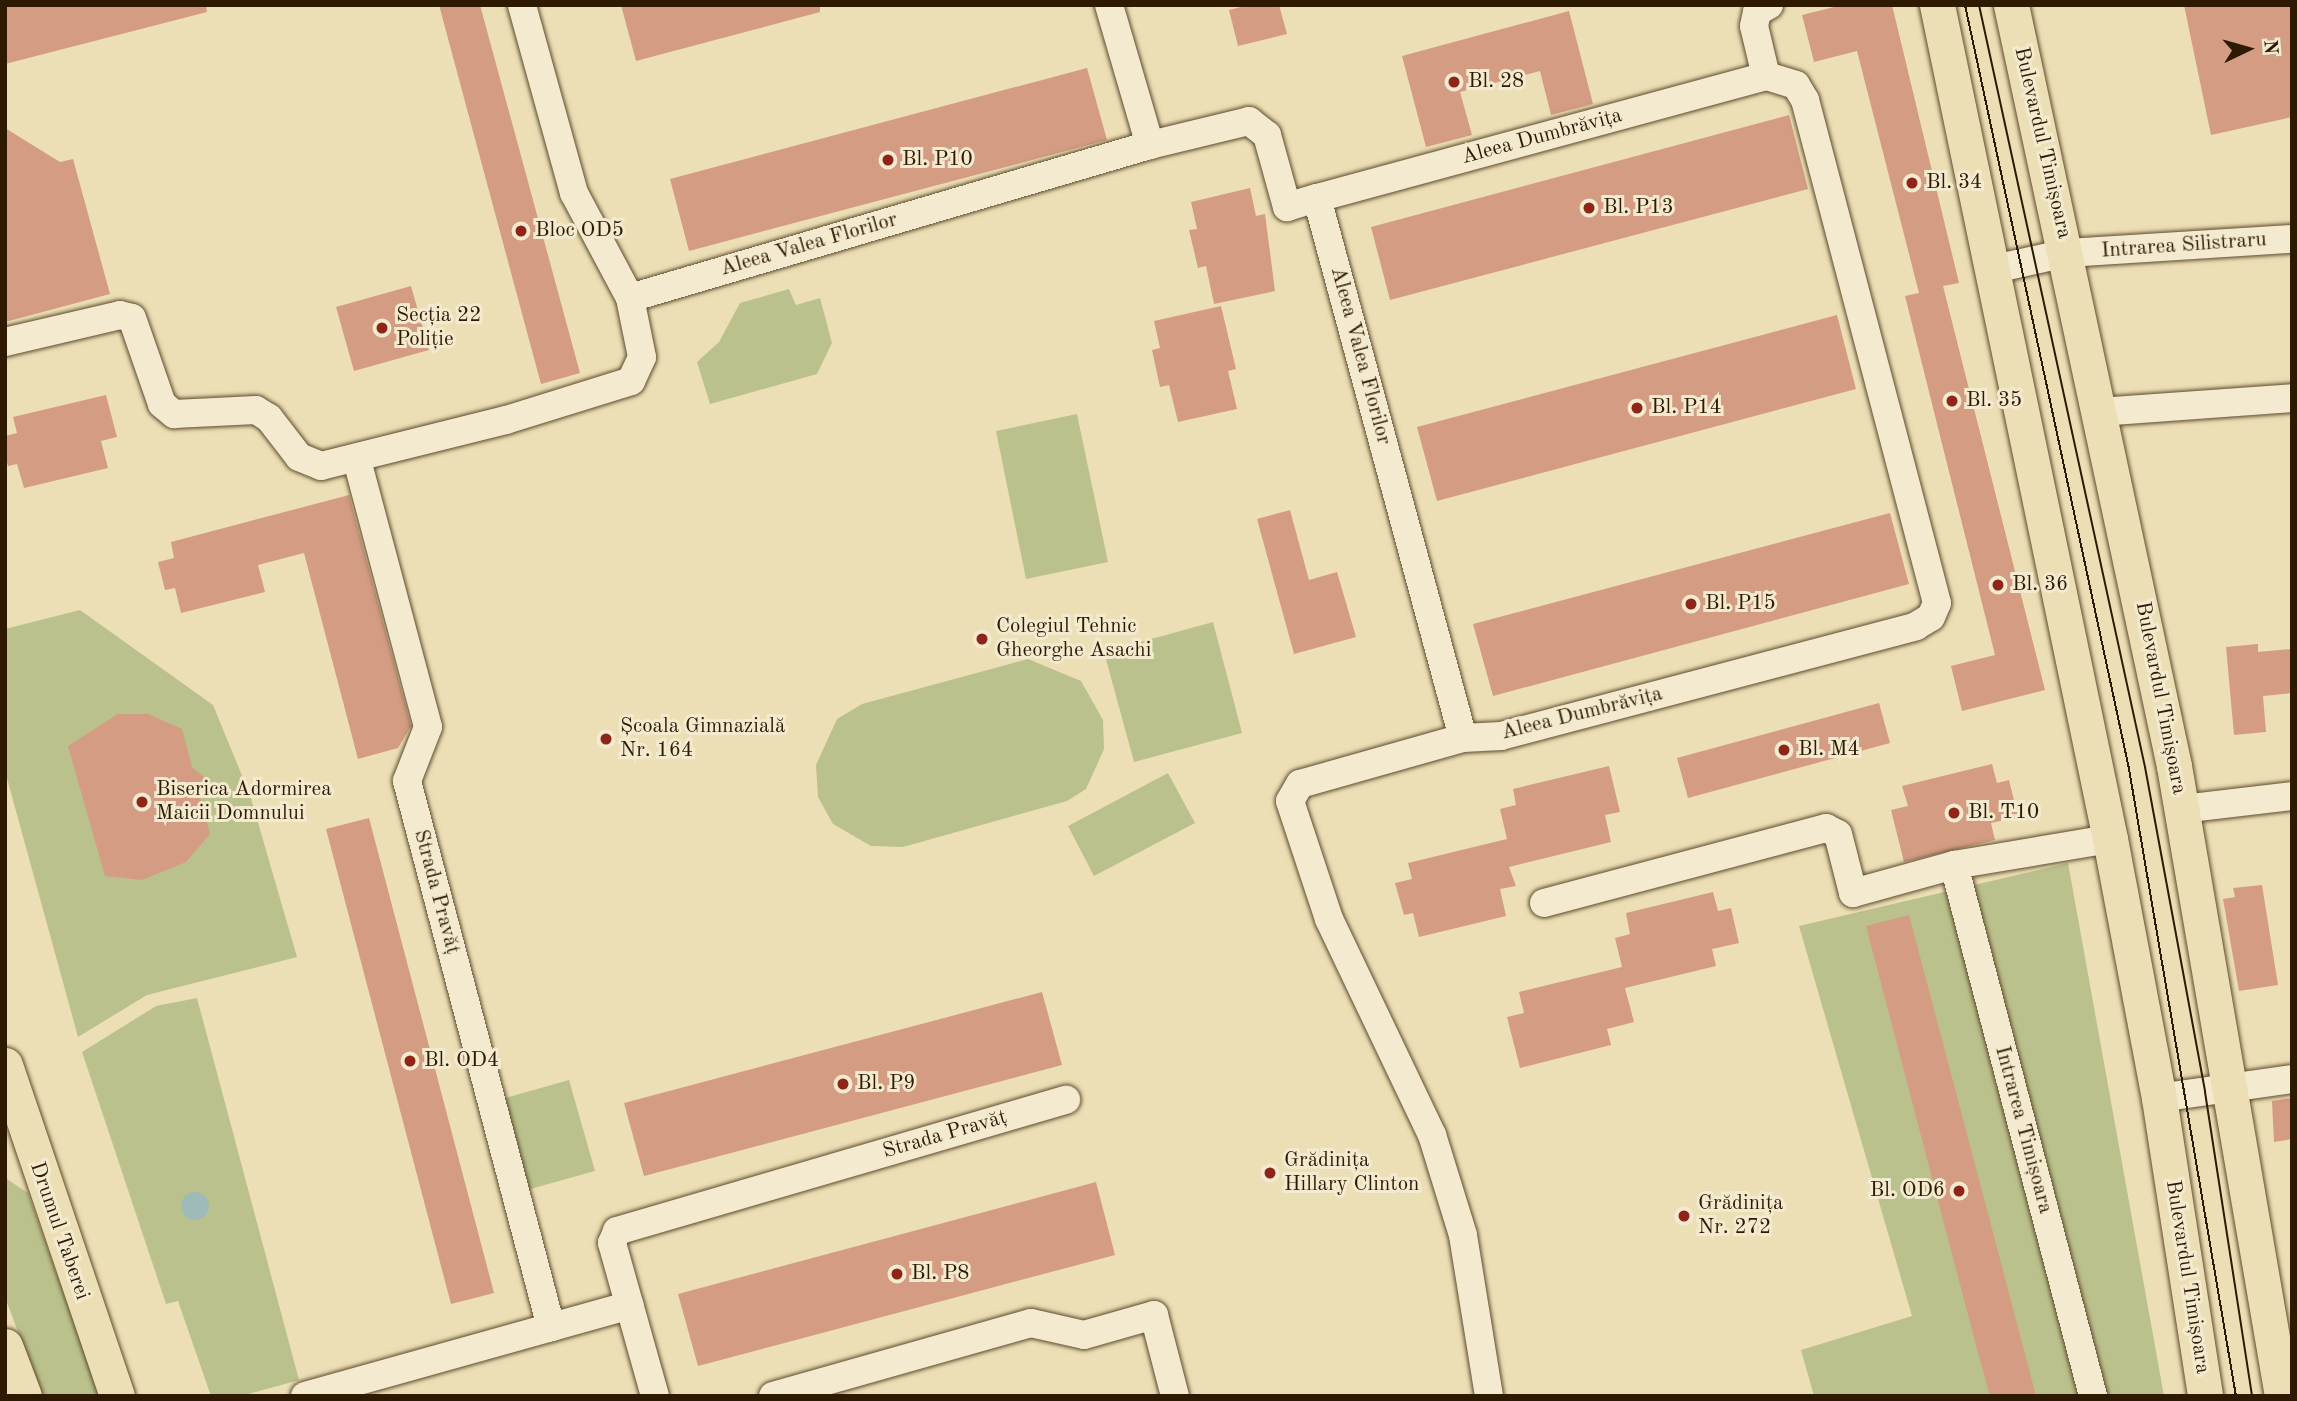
<!DOCTYPE html>
<meta charset="utf-8">
<style>
body{margin:0}
#map{position:relative;width:2297px;height:1401px;overflow:hidden;background:#eddfb5;font-family:"Old Standard TT",serif}
div>[style]{position:absolute}
[style*='--x']{left:calc(var(--x)*1px);top:calc(var(--y)*1px);width:calc(var(--w)*1px);rotate:calc(var(--a)*1deg)}
.green>*{inset:0;background:#bac18c}
.water>*{inset:0;background:#9ebab9}
.round{border-radius:50%}
.building>*{inset:0;background:#d39c83}
.roads{filter:drop-shadow(0 0 2px #5e4b2d) drop-shadow(0 0 2px #5e4b2d)}
.minor>*{height:28px;margin:-14px;padding:0 14px;transform-origin:14px;border-radius:14px;background:#f3eacf}
.major>*{height:35px;margin:-17.5px;padding:0 17.5px;transform-origin:17.5px;border-radius:17.5px;background:#eddfb5}
.tram>*{height:2px;margin:-1px;padding:0 1px;transform-origin:1px;border-radius:1px;background:#2e1a00}
.dots>*{width:19px;height:19px;translate:-50% -50%;box-sizing:border-box;border:4px solid #f3eacf;border-radius:50%}
span{translate:-50% -50%;white-space:nowrap;text-align:center;line-height:1.15;-webkit-text-stroke:6px #f3eacf;paint-order:stroke}
.poi-label{font-size:21px;color:#2e1a00}
.left{translate:0 -50%;text-align:left}
.right{translate:-100% -50%;text-align:right}
.street-label{font-size:21px;color:#2e1a00}
.frame{position:absolute;inset:0;border:7px solid #2e1a00;pointer-events:none}
.north{position:absolute;left:2213px;top:14px;width:70px;height:70px;-webkit-text-stroke:5px #f3eacf;paint-order:stroke;rotate:85deg;font-size:19px;font-weight:700;line-height:28px;text-align:center;color:#2e1a00}
.north::after{content:'';display:block;margin:auto;width:24px;height:32px;background:#2e1a00;clip-path:polygon(50% 0,100% 100%,50% 72%,0 100%)}
</style>
<div id="map">
<div class="green">
<i style="clip-path:polygon(789px 289px,796px 305px,820px 298px,832px 343px,817px 374px,710px 404px,697px 362px,719px 342px,740px 303px)"></i>
<i style="clip-path:polygon(1077px 414px,1108px 562px,1026px 579px,996px 431px)"></i>
<i style="clip-path:polygon(80px 610px,213px 705px,250px 795px,297px 957px,147px 995px,78px 1037px,5px 771px,5px 629px)"></i>
<i style="clip-path:polygon(1213px 622px,1242px 733px,1134px 762px,1104px 652px)"></i>
<i style="clip-path:polygon(1028px 659px,1081px 681px,1103px 720px,1104px 749px,1086px 789px,1067px 801px,903px 847px,871px 846px,833px 824px,818px 797px,816px 765px,837px 719px,862px 704px)"></i>
<i style="clip-path:polygon(1168px 773px,1195px 823px,1094px 876px,1068px 826px)"></i>
<i style="clip-path:polygon(2068px 863px,2164px 1396px,1814px 1396px,1801px 1350px,1912px 1316px,1799px 926px)"></i>
<i style="clip-path:polygon(197px 998px,299px 1380px,241px 1396px,211px 1396px,178px 1301px,166px 1304px,82px 1052px,156px 1006px)"></i>
<i style="clip-path:polygon(569px 1080px,595px 1171px,523px 1191px,498px 1100px)"></i>
<i style="clip-path:polygon(7px 1179px,28px 1193px,100px 1396px,42px 1396px,5px 1297px)"></i>
</div>
<div class="water">
<i class="round" style="left:181px;top:1192px;width:28px;height:28px"></i>
</div>
<div class="building">
<i style="clip-path:polygon(5px 5px,206px 5px,207px 12px,5px 64px)"></i>
<i style="clip-path:polygon(439px 5px,480px 5px,580px 373px,541px 384px)"></i>
<i style="clip-path:polygon(621px 5px,820px 5px,820px 12px,636px 61px)"></i>
<i style="clip-path:polygon(1249px 5px,1279px 5px,1287px 34px,1238px 46px,1229px 10px)"></i>
<i style="clip-path:polygon(1842px 5px,1892px 5px,1959px 283px,1943px 286px,2045px 690px,1962px 711px,1951px 666px,1995px 655px,1905px 296px,1919px 293px,1857px 51px,1814px 62px,1802px 15px)"></i>
<i style="clip-path:polygon(2184px 5px,2292px 5px,2292px 117px,2211px 135px)"></i>
<i style="clip-path:polygon(1569px 11px,1593px 104px,1551px 115px,1540px 71px,1460px 92px,1472px 135px,1426px 147px,1402px 56px)"></i>
<i style="clip-path:polygon(1087px 68px,1107px 140px,689px 251px,670px 179px)"></i>
<i style="clip-path:polygon(1789px 115px,1808px 189px,1390px 300px,1371px 227px)"></i>
<i style="clip-path:polygon(5px 128px,60px 162px,73px 159px,110px 294px,5px 322px)"></i>
<i style="clip-path:polygon(1250px 188px,1256px 216px,1265px 214px,1275px 291px,1214px 304px,1206px 266px,1198px 268px,1189px 230px,1197px 229px,1191px 202px)"></i>
<i style="clip-path:polygon(411px 286px,429px 350px,354px 371px,336px 307px)"></i>
<i style="clip-path:polygon(1221px 306px,1236px 369px,1228px 371px,1237px 409px,1178px 422px,1169px 385px,1160px 387px,1152px 350px,1160px 348px,1154px 321px)"></i>
<i style="clip-path:polygon(1837px 315px,1856px 389px,1437px 501px,1417px 427px)"></i>
<i style="clip-path:polygon(106px 395px,117px 437px,101px 441px,108px 468px,24px 488px,17px 464px,8px 466px,5px 455px,5px 436px,17px 433px,13px 417px)"></i>
<i style="clip-path:polygon(349px 495px,411px 726px,398px 748px,358px 759px,304px 553px,258px 565px,265px 592px,181px 613px,175px 588px,165px 590px,158px 562px,174px 558px,171px 542px)"></i>
<i style="clip-path:polygon(1290px 510px,1309px 580px,1337px 572px,1356px 637px,1294px 654px,1257px 519px)"></i>
<i style="clip-path:polygon(1890px 513px,1909px 584px,1493px 696px,1473px 624px)"></i>
<i style="clip-path:polygon(2258px 644px,2258px 652px,2292px 649px,2292px 693px,2263px 696px,2266px 732px,2234px 735px,2226px 647px)"></i>
<i style="clip-path:polygon(1879px 703px,1890px 743px,1688px 798px,1677px 758px)"></i>
<i style="clip-path:polygon(118px 714px,148px 714px,182px 729px,192px 767px,208px 781px,200px 797px,210px 834px,186px 862px,142px 880px,105px 876px,68px 746px)"></i>
<i style="clip-path:polygon(1992px 764px,1997px 783px,2009px 780px,2018px 817px,1991px 823px,1995px 840px,1904px 862px,1891px 810px,1908px 806px,1902px 786px)"></i>
<i style="clip-path:polygon(1609px 766px,1620px 812px,1605px 815px,1611px 842px,1509px 867px,1516px 886px,1500px 889px,1506px 916px,1419px 937px,1413px 913px,1404px 915px,1395px 883px,1412px 879px,1408px 863px,1507px 839px,1500px 809px,1516px 805px,1513px 789px)"></i>
<i style="clip-path:polygon(369px 818px,494px 1293px,451px 1304px,326px 829px)"></i>
<i style="clip-path:polygon(2262px 885px,2278px 985px,2239px 991px,2223px 899px,2235px 897px,2233px 888px)"></i>
<i style="clip-path:polygon(1713px 892px,1718px 911px,1731px 908px,1739px 943px,1712px 949px,1716px 966px,1625px 988px,1634px 1022px,1607px 1029px,1611px 1045px,1520px 1068px,1507px 1017px,1524px 1013px,1519px 992px,1622px 967px,1615px 938px,1630px 934px,1626px 913px)"></i>
<i style="clip-path:polygon(1909px 915px,1996px 1244px,2036px 1396px,1990px 1396px,1977px 1349px,1866px 926px)"></i>
<i style="clip-path:polygon(1042px 992px,1062px 1065px,644px 1176px,624px 1103px)"></i>
<i style="clip-path:polygon(2292px 1098px,2292px 1139px,2274px 1142px,2272px 1101px)"></i>
<i style="clip-path:polygon(1096px 1182px,1115px 1255px,698px 1366px,678px 1294px)"></i>
</div>
<div class="roads">
<div class="minor">
<i style="--x:1109;--y:5;--w:146;--a:73.7"></i>
<i style="--x:1317;--y:198;--w:465;--a:-15.2"></i>
<i style="--x:1994;--y:269;--w:75;--a:-12.4"></i>
<i style="--x:2067;--y:253;--w:225;--a:-3.6"></i>
<i style="--x:630;--y:298;--w:542;--a:-16.4"></i>
<i style="--x:1150;--y:145;--w:102;--a:-13.6"></i>
<i style="--x:1249;--y:121;--w:23;--a:38"></i>
<i style="--x:1267;--y:135;--w:75;--a:74.5"></i>
<i style="--x:1287;--y:207;--w:31;--a:-17"></i>
<i style="--x:1317;--y:198;--w:559;--a:74.87"></i>
<i style="--x:5;--y:342;--w:118;--a:-13.2"></i>
<i style="--x:120;--y:315;--w:12;--a:14"></i>
<i style="--x:132;--y:318;--w:91;--a:70.8"></i>
<i style="--x:162;--y:404;--w:16;--a:40"></i>
<i style="--x:174;--y:414;--w:82;--a:-2.8"></i>
<i style="--x:256;--y:410;--w:15;--a:32"></i>
<i style="--x:269;--y:418;--w:49;--a:52.4"></i>
<i style="--x:299;--y:457;--w:24;--a:22"></i>
<i style="--x:321;--y:466;--w:191;--a:-14"></i>
<i style="--x:506;--y:420;--w:131;--a:-17.3"></i>
<i style="--x:631;--y:381;--w:26;--a:-65"></i>
<i style="--x:642;--y:357;--w:60;--a:-101.5"></i>
<i style="--x:630;--y:298;--w:119;--a:-118.1"></i>
<i style="--x:574;--y:193;--w:195;--a:-105.5"></i>
<i style="--x:2099;--y:412;--w:194;--a:-4.1"></i>
<i style="--x:357;--y:460;--w:276;--a:75.1"></i>
<i style="--x:428;--y:727;--w:58;--a:111.3"></i>
<i style="--x:407;--y:781;--w:565;--a:75.23"></i>
<i style="--x:2182;--y:809;--w:111;--a:-6.7"></i>
<i style="--x:1954;--y:865;--w:549;--a:75.33"></i>
<i style="--x:1544;--y:903;--w:292;--a:-14.9"></i>
<i style="--x:1826;--y:828;--w:13;--a:27"></i>
<i style="--x:1838;--y:834;--w:61;--a:75.7"></i>
<i style="--x:1853;--y:893;--w:105;--a:-15.5"></i>
<i style="--x:1954;--y:865;--w:158;--a:-9.5"></i>
<i style="--x:2159;--y:1098;--w:134;--a:-8.1"></i>
<i style="--x:305;--y:1396;--w:337;--a:-15.6"></i>
<i style="--x:655;--y:1396;--w:159;--a:-105.7"></i>
<i style="--x:612;--y:1243;--w:13;--a:-67"></i>
<i style="--x:617;--y:1231;--w:468;--a:-16.3"></i>
<i style="--x:773;--y:1396;--w:268;--a:-15.8"></i>
<i style="--x:1031;--y:1323;--w:54;--a:12.8"></i>
<i style="--x:1084;--y:1335;--w:73;--a:-15.9"></i>
<i style="--x:1154;--y:1315;--w:84;--a:75.5"></i>
<i style="--x:1489;--y:1396;--w:163;--a:-99.2"></i>
<i style="--x:1463;--y:1235;--w:105;--a:-107.2"></i>
<i style="--x:1432;--y:1135;--w:239;--a:-115.5"></i>
<i style="--x:1329;--y:919;--w:124;--a:-108.3"></i>
<i style="--x:1290;--y:801;--w:20;--a:-60"></i>
<i style="--x:1300;--y:784;--w:169;--a:-15.8"></i>
<i style="--x:1463;--y:738;--w:38;--a:-3"></i>
<i style="--x:1501;--y:736;--w:429;--a:-14.8"></i>
<i style="--x:1916;--y:626;--w:17;--a:-31"></i>
<i style="--x:1931;--y:617;--w:15;--a:-67"></i>
<i style="--x:1937;--y:603;--w:520;--a:-104.7"></i>
<i style="--x:1805;--y:100;--w:17;--a:-121"></i>
<i style="--x:1796;--y:85;--w:31;--a:-163"></i>
<i style="--x:1766;--y:76;--w:51;--a:-103.5"></i>
<i style="--x:1754;--y:26;--w:14;--a:-78"></i>
<i style="--x:1757;--y:12;--w:14;--a:-30"></i>
</div>
<div class="major">
<i style="--x:1937;--y:5;--w:852;--a:78.28"></i>
<i style="--x:2110;--y:839;--w:264;--a:79.3"></i>
<i style="--x:2159;--y:1098;--w:302;--a:81.2"></i>
<i style="--x:2011;--y:5;--w:778;--a:77.91"></i>
<i style="--x:2174;--y:766;--w:639;--a:80.27"></i>
<i style="--x:5;--y:1065;--w:349;--a:71.3"></i>
<i style="--x:5;--y:1346;--w:53;--a:69.2"></i>
</div>
</div>
<div class="tram">
<i style="--x:1965;--y:5;--w:781;--a:77.88"></i>
<i style="--x:2129;--y:769;--w:636;--a:80.32"></i>
<i style="--x:1979;--y:5;--w:780;--a:77.71"></i>
<i style="--x:2145;--y:767;--w:330;--a:79.5"></i>
<i style="--x:2205;--y:1092;--w:308;--a:81.2"></i>
</div>
<div class="dots">
<i style="left:1454px;top:82px;background:#8f2418"></i>
<i style="left:888px;top:160px;background:#8f2418"></i>
<i style="left:1912px;top:183px;background:#8f2418"></i>
<i style="left:1589px;top:208px;background:#8f2418"></i>
<i style="left:521px;top:231px;background:#8f2418"></i>
<i style="left:382px;top:328px;background:#8f2418"></i>
<i style="left:1952px;top:401px;background:#8f2418"></i>
<i style="left:1637px;top:408px;background:#8f2418"></i>
<i style="left:1998px;top:585px;background:#8f2418"></i>
<i style="left:1691px;top:604px;background:#8f2418"></i>
<i style="left:982px;top:639px;background:#8f2418"></i>
<i style="left:606px;top:739px;background:#8f2418"></i>
<i style="left:1784px;top:750px;background:#8f2418"></i>
<i style="left:142px;top:802px;background:#8f2418"></i>
<i style="left:1954px;top:813px;background:#8f2418"></i>
<i style="left:410px;top:1061px;background:#8f2418"></i>
<i style="left:843px;top:1084px;background:#8f2418"></i>
<i style="left:1270px;top:1173px;background:#8f2418"></i>
<i style="left:1959px;top:1191px;background:#8f2418"></i>
<i style="left:1684px;top:1216px;background:#8f2418"></i>
<i style="left:897px;top:1274px;background:#8f2418"></i>
</div>
<div class="poi-label">
<span class="left" style="left:1468px;top:82px">Bl. 28</span>
<span class="left" style="left:902px;top:160px">Bl. P10</span>
<span class="left" style="left:1926px;top:183px">Bl. 34</span>
<span class="left" style="left:1603px;top:208px">Bl. P13</span>
<span class="left" style="left:535px;top:231px">Bloc OD5</span>
<span class="left" style="left:396px;top:328px">Secția 22<br>Poliție</span>
<span class="left" style="left:1966px;top:401px">Bl. 35</span>
<span class="left" style="left:1651px;top:408px">Bl. P14</span>
<span class="left" style="left:2012px;top:585px">Bl. 36</span>
<span class="left" style="left:1705px;top:604px">Bl. P15</span>
<span class="left" style="left:996px;top:639px">Colegiul Tehnic<br>Gheorghe Asachi</span>
<span class="left" style="left:620px;top:739px">Școala Gimnazială<br>Nr. 164</span>
<span class="left" style="left:1798px;top:750px">Bl. M4</span>
<span class="left" style="left:156px;top:802px">Biserica Adormirea<br>Maicii Domnului</span>
<span class="left" style="left:1968px;top:813px">Bl. T10</span>
<span class="left" style="left:424px;top:1061px">Bl. OD4</span>
<span class="left" style="left:857px;top:1084px">Bl. P9</span>
<span class="left" style="left:1284px;top:1173px">Grădinița<br>Hillary Clinton</span>
<span class="right" style="left:1945px;top:1191px">Bl. OD6</span>
<span class="left" style="left:1698px;top:1216px">Grădinița<br>Nr. 272</span>
<span class="left" style="left:911px;top:1274px">Bl. P8</span>
</div>
<div class="street-label">
<span style="left:1542px;top:137px;rotate:-15deg">Aleea Dumbrăvița</span>
<span style="left:2042px;top:143px;rotate:77deg">Bulevardul Timișoara</span>
<span style="left:809px;top:245px;rotate:-16deg">Aleea Valea Florilor</span>
<span style="left:2184px;top:246px;rotate:-4deg">Intrarea Silistraru</span>
<span style="left:1360px;top:356px;rotate:75deg">Aleea Valea Florilor</span>
<span style="left:2160px;top:698px;rotate:79deg">Bulevardul Timișoara</span>
<span style="left:1582px;top:714px;rotate:-14deg">Aleea Dumbrăvița</span>
<span style="left:436px;top:892px;rotate:75deg">Strada Pravăț</span>
<span style="left:2023px;top:1130px;rotate:75deg">Intrarea Timișoara</span>
<span style="left:945px;top:1135px;rotate:-16deg">Strada Pravăț</span>
<span style="left:59px;top:1231px;rotate:71deg">Drumul Taberei</span>
<span style="left:2187px;top:1277px;rotate:81deg">Bulevardul Timișoara</span>
</div>
<div class="frame"></div>
<div class="north">N</div>
</div>
